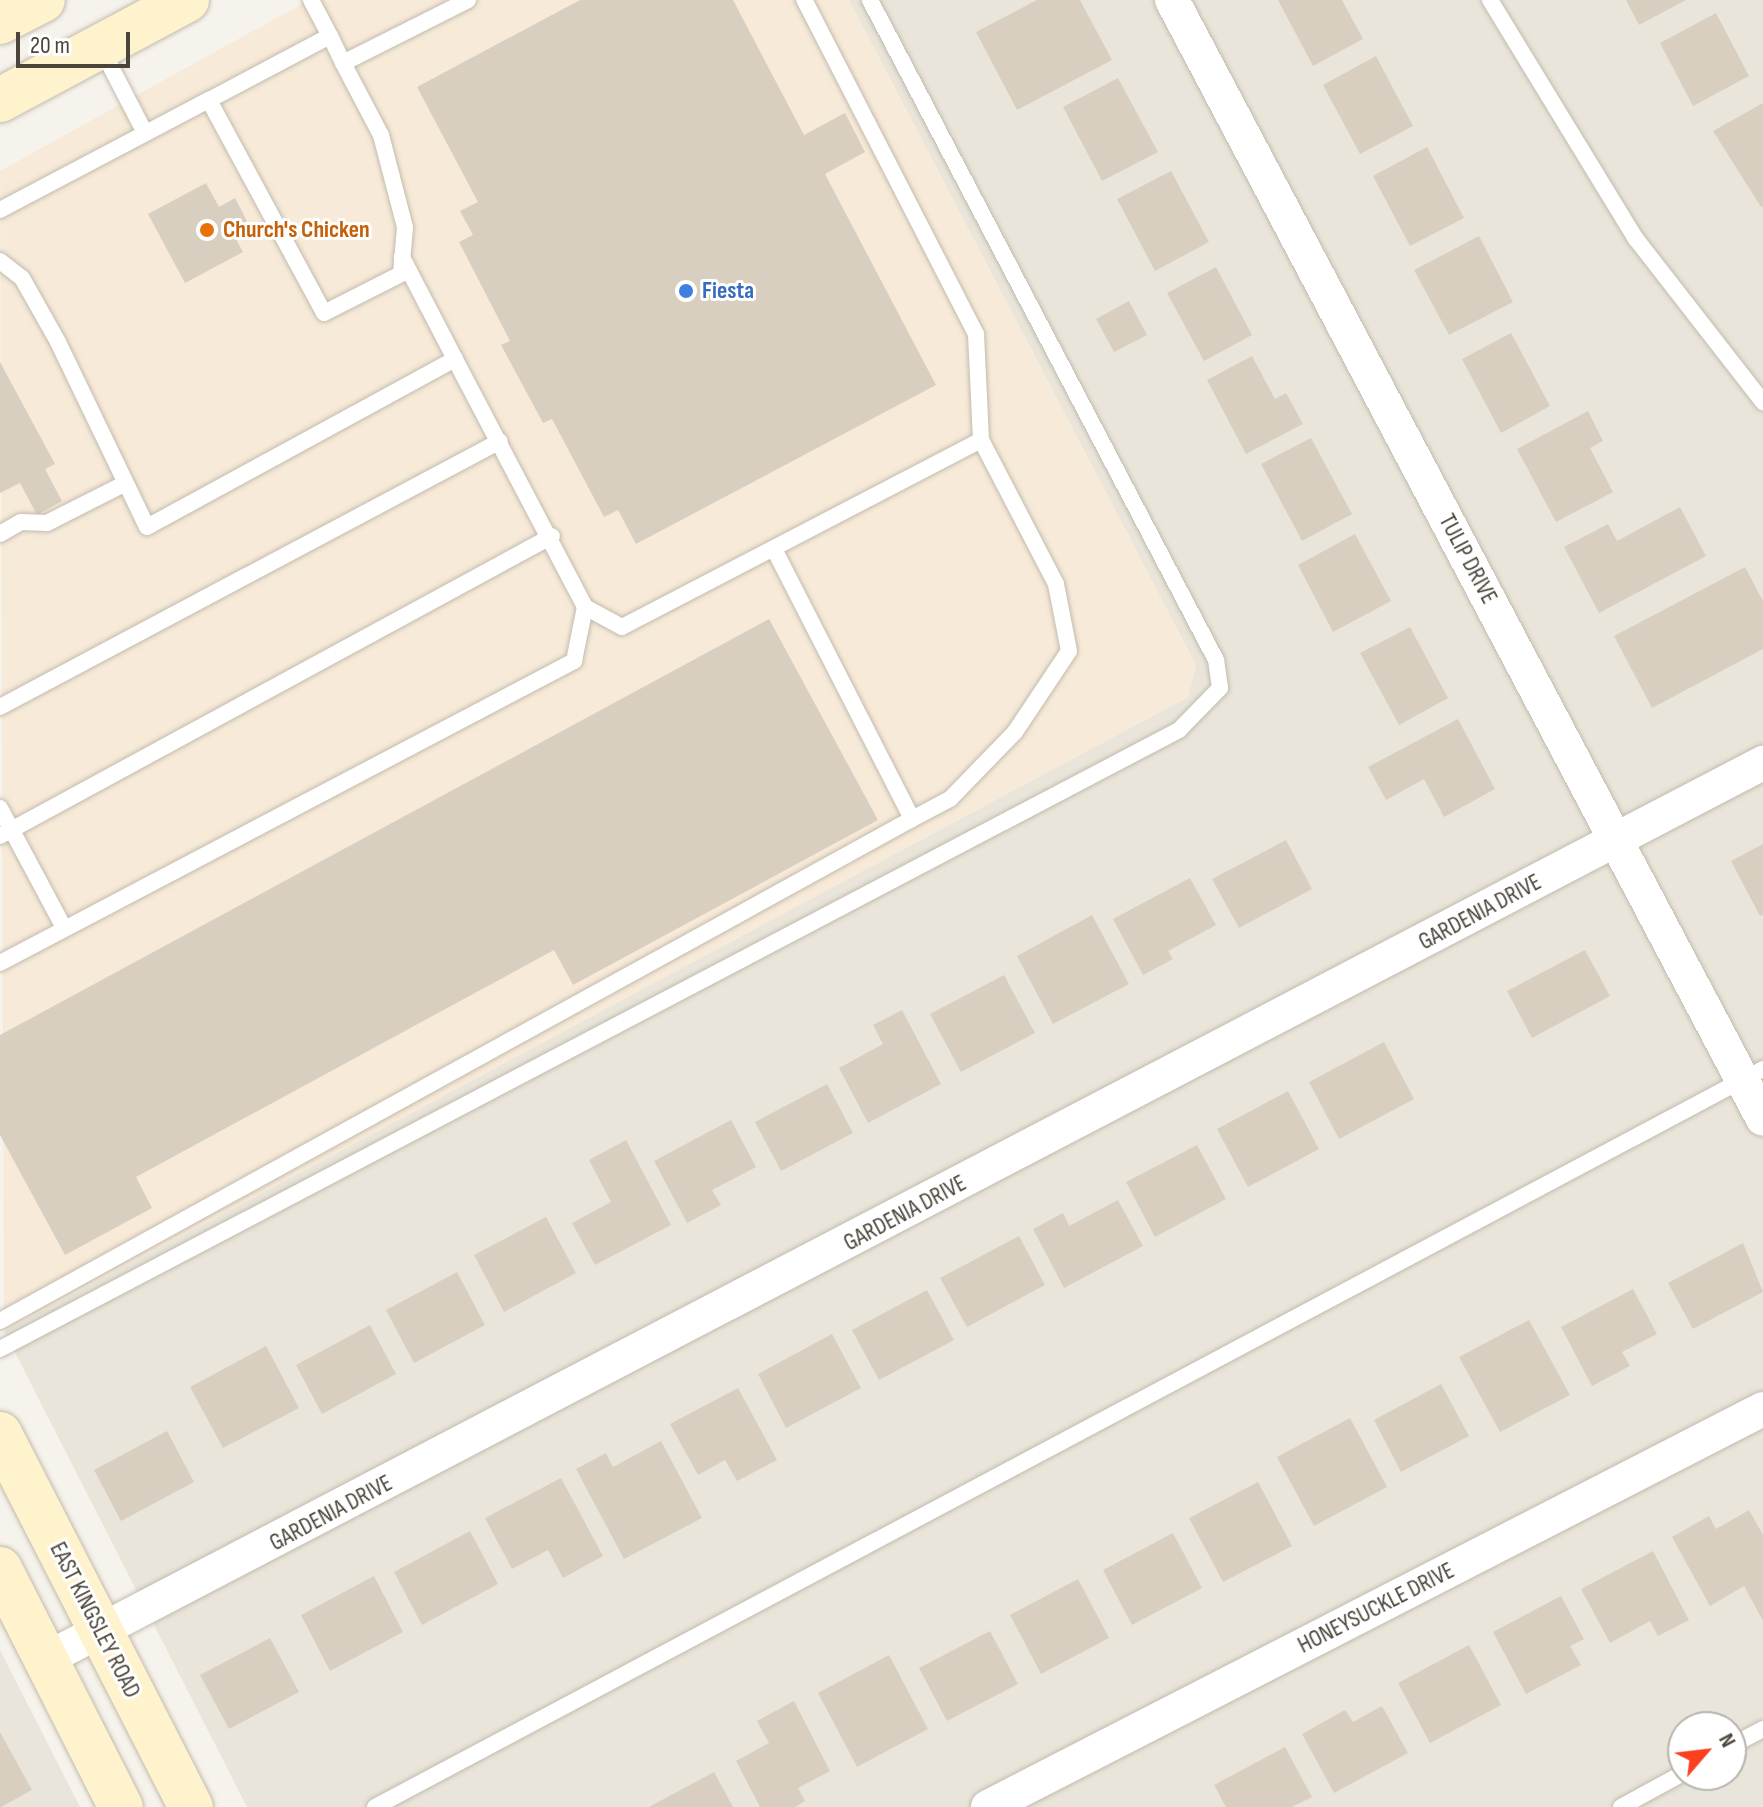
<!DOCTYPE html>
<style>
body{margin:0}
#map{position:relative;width:1763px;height:1807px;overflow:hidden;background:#f6f3ec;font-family:"Sofia Sans Condensed",sans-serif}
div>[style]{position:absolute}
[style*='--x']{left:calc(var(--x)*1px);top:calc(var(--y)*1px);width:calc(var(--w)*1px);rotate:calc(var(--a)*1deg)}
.residential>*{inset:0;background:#eae5da}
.commercial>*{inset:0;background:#f7ead8}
.building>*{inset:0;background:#d8cfc1}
.roads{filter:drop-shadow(0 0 2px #c2bbae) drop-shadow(0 0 2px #c2bbae)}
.lane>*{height:16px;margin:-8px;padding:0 8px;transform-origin:8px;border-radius:8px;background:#fff}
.street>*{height:34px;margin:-17px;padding:0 17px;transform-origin:17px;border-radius:17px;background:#fff}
.secondary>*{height:44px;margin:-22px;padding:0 22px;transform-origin:22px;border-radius:22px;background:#fff3cd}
.dots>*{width:22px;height:22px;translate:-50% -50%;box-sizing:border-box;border:4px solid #fff;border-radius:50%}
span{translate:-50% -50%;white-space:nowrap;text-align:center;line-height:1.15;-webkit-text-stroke:6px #fff;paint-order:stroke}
.food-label{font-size:24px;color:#c56008;font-weight:700}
.left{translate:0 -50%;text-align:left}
.shop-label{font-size:24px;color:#366cbe;font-weight:700}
.street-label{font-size:24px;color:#4b4439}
.north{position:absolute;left:1667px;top:1711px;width:80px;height:80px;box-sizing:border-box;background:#fff;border:2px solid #b7b4b0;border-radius:50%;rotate:62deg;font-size:22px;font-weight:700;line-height:32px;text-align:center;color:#4b4439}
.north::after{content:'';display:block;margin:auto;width:28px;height:36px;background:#fc3f1d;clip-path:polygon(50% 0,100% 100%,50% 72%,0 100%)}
.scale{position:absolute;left:16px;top:32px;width:114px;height:36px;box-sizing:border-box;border:4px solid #4b4439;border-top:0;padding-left:10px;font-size:24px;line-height:28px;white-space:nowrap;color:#4b4439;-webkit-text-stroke:6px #fff;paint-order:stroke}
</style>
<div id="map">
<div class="residential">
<i style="clip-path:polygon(evenodd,849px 0,1763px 0,1763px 1807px,247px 1807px,4px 1331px,1188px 697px,1196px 665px,849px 0,1683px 1727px,1731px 1727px,1731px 1775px,1683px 1775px,1683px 1727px)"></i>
<i style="clip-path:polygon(0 1650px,80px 1807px,0 1807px)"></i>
</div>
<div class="commercial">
<i style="clip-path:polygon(309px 0,849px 0,1196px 665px,1188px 697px,4px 1331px,0 171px)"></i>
</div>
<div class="building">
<i style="clip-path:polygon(580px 0,733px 0,804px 135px,845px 113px,865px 152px,825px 174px,936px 385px,636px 544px,618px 510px,604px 517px,552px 419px,543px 423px,501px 345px,510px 341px,459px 242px,473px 235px,460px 211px,478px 202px,417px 87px)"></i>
<i style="clip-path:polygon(1037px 0,1080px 0,1112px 60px,1017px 110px,976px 32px)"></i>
<i style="clip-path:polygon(1278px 0,1342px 0,1363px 39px,1313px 66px)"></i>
<i style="clip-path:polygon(1626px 0,1686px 0,1639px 25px)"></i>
<i style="clip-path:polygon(1716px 13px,1749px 76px,1693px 106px,1660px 43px)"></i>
<i style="clip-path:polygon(1376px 56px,1413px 126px,1360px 154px,1323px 85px)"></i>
<i style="clip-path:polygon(1118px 78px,1158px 152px,1102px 181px,1063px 107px)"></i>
<i style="clip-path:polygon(1763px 103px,1763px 206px,1761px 207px,1713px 131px)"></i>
<i style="clip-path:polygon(1427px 147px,1464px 218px,1410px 246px,1373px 176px)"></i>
<i style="clip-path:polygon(1171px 171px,1209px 242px,1155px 271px,1117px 199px)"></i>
<i style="clip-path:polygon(206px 183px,219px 207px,235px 198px,247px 221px,231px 230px,243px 252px,185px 283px,148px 214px)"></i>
<i style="clip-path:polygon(1479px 236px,1513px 302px,1449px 335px,1414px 270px)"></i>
<i style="clip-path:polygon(1216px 267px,1252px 335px,1204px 361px,1167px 293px)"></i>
<i style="clip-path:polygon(1129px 301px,1147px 335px,1114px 352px,1096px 319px)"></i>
<i style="clip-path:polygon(1511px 333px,1550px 406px,1501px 433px,1462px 359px)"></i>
<i style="clip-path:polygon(1252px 356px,1275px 399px,1286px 393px,1303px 424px,1246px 454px,1207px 380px)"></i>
<i style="clip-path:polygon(0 362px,55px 464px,45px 469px,62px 501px,37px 515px,20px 483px,0 493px)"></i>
<i style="clip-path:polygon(1588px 411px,1603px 441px,1590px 448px,1613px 492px,1556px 522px,1517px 449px)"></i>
<i style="clip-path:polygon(1311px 438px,1352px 514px,1302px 541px,1261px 464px)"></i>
<i style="clip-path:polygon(1680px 507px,1706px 556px,1599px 613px,1564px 547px,1608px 524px,1617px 541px)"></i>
<i style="clip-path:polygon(1355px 534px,1391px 601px,1333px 632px,1298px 565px)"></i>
<i style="clip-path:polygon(1745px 567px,1763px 601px,1763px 649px,1652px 708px,1614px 636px)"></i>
<i style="clip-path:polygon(769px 619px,878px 820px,573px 985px,554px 950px,136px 1177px,152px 1208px,65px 1255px,0 1135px,0 1035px)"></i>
<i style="clip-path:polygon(1410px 627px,1448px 698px,1399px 725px,1360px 653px)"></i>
<i style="clip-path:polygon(1458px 719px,1495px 789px,1444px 817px,1424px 779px,1386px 800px,1368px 767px)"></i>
<i style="clip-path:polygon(1286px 840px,1312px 889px,1239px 928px,1212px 879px)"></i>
<i style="clip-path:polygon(1763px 844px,1763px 915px,1760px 916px,1731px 861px)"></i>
<i style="clip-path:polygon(1190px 878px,1216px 925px,1168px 951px,1173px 959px,1143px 975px,1113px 919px)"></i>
<i style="clip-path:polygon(1092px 915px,1129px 984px,1053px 1024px,1017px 956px)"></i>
<i style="clip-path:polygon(1585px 950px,1610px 996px,1532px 1038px,1507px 991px)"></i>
<i style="clip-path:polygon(1004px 975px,1035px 1033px,961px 1072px,930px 1014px)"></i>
<i style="clip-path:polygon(902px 1010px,941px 1084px,868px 1123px,839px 1068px,883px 1044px,873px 1025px)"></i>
<i style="clip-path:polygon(1384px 1042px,1414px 1099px,1339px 1139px,1309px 1082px)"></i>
<i style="clip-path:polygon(827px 1084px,853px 1133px,781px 1171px,755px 1122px)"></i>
<i style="clip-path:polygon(1288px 1091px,1319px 1149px,1248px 1187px,1217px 1129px)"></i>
<i style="clip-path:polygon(731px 1120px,756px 1167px,712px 1190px,721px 1205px,687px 1223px,654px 1161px)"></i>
<i style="clip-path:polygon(626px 1140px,671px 1225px,595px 1265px,572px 1223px,611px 1202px,589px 1160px)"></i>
<i style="clip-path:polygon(1197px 1145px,1226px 1199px,1155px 1237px,1126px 1182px)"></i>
<i style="clip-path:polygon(1118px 1200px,1143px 1246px,1064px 1288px,1033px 1229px,1063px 1213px,1069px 1226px)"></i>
<i style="clip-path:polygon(546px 1217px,576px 1273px,504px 1312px,474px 1255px)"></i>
<i style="clip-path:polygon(1019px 1236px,1045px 1285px,967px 1327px,940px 1278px)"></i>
<i style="clip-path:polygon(1743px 1243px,1763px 1292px,1693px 1329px,1668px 1283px)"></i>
<i style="clip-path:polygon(457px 1272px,485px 1325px,414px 1363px,386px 1310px)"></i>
<i style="clip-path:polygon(1633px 1289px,1657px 1334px,1622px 1352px,1630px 1366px,1592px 1386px,1561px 1327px)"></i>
<i style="clip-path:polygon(927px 1290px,954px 1340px,879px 1380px,852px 1330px)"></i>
<i style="clip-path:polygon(1529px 1320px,1570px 1395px,1500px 1432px,1459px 1357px)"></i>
<i style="clip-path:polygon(370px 1325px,396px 1374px,322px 1414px,296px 1365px)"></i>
<i style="clip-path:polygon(832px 1334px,861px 1388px,786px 1428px,758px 1374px)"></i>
<i style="clip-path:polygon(266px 1346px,299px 1408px,223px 1448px,190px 1387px)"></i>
<i style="clip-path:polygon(1441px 1384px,1469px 1436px,1401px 1472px,1374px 1420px)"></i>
<i style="clip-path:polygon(738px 1388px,777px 1460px,737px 1481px,725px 1460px,698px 1475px,670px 1424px)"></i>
<i style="clip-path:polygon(1350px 1418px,1387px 1487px,1314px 1526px,1277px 1457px)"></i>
<i style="clip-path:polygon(167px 1431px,194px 1482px,121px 1521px,94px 1470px)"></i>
<i style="clip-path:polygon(661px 1441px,702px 1518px,624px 1559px,576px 1469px,606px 1453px,613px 1467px)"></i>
<i style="clip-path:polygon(561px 1478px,603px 1556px,563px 1578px,548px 1550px,512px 1569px,485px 1518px)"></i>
<i style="clip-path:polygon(1258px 1482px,1292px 1546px,1223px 1582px,1189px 1518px)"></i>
<i style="clip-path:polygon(1749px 1510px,1763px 1535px,1763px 1621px,1744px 1586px,1710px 1606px,1672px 1537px,1709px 1516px,1716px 1529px)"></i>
<i style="clip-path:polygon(470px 1531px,498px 1584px,422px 1625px,394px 1572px)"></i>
<i style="clip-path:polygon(1173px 1533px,1202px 1588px,1132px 1625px,1103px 1570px)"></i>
<i style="clip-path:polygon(1653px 1551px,1689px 1620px,1658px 1636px,1650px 1621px,1610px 1643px,1581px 1589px)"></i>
<i style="clip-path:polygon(374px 1576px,403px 1632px,330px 1671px,301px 1615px)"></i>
<i style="clip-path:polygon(1078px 1579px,1109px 1638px,1041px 1674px,1010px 1615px)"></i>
<i style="clip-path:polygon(1561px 1596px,1584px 1639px,1570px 1646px,1581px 1665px,1526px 1694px,1493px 1632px)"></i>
<i style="clip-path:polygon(990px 1631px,1018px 1684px,947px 1721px,919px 1668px)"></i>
<i style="clip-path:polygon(270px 1638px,299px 1692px,229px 1729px,200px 1675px)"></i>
<i style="clip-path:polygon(1469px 1645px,1501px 1705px,1430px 1743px,1398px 1683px)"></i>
<i style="clip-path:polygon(889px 1655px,928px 1729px,857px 1767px,818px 1693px)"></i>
<i style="clip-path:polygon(794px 1701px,830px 1771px,798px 1788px,805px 1801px,795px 1807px,760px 1807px,736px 1761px,769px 1743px,757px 1721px)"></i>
<i style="clip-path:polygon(1382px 1706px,1408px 1753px,1334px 1793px,1302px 1734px,1345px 1710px,1353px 1722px)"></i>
<i style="clip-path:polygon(0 1732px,32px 1790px,1px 1807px,0 1807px)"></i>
<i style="clip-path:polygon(1285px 1747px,1312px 1797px,1292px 1807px,1226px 1807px,1214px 1785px)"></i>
<i style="clip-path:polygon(714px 1772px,733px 1807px,649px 1807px)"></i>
</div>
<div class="roads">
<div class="lane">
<i style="--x:311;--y:0;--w:41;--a:62.2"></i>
<i style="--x:330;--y:36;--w:30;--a:64"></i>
<i style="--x:343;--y:63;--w:81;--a:62.2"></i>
<i style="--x:381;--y:135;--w:95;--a:75.4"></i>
<i style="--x:405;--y:227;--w:47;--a:94.9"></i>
<i style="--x:401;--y:274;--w:86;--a:153.1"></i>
<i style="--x:324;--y:313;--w:242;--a:-118.4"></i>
<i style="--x:209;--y:100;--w:137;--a:-27.9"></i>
<i style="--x:1490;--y:0;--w:280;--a:58.6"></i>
<i style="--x:1636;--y:239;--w:207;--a:52.1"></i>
<i style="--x:101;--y:48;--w:96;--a:62.6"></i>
<i style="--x:343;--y:63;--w:140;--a:-26.7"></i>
<i style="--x:0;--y:210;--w:236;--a:-27.8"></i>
<i style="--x:0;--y:261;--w:28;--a:38"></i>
<i style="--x:22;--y:278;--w:73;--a:60.6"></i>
<i style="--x:58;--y:342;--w:205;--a:64.3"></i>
<i style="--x:147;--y:527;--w:351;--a:-28.6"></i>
<i style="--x:455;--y:359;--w:115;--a:-117.5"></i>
<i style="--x:0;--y:534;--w:24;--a:-30"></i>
<i style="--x:21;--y:522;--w:26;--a:2"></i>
<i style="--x:47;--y:523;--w:86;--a:-26.9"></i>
<i style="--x:774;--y:549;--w:303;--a:62.9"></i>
<i style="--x:912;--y:819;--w:43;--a:-27.8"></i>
<i style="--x:950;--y:799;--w:93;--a:-45.9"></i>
<i style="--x:1015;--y:732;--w:97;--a:-56.3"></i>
<i style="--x:1069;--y:651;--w:68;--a:-101"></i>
<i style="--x:1056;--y:584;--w:162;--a:-117.5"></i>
<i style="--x:585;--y:607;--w:42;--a:28.4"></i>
<i style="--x:622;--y:627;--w:405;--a:-27.5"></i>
<i style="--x:981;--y:440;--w:106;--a:-92.7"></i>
<i style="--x:976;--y:334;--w:376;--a:-117.2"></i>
<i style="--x:0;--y:707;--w:566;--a:-28.01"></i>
<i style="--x:0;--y:808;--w:136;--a:61.9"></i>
<i style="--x:0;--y:836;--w:628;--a:-28.52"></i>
<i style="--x:0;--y:963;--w:649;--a:-27.75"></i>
<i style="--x:574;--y:661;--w:55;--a:-78.5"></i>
<i style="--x:585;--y:607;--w:280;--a:-117.7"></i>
<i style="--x:0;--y:1321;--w:1041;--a:-28.83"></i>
<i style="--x:0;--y:1349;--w:1332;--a:-27.7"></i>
<i style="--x:1179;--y:730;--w:59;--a:-45.7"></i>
<i style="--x:1220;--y:688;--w:28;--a:-98"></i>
<i style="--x:1216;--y:660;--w:745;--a:-117.67"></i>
<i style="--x:1731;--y:1746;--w:36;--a:-28"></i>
<i style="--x:375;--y:1807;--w:1572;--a:-28"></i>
<i style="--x:1621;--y:1807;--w:71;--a:-28.7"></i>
</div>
<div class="street">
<i style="--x:1172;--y:0;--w:1265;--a:62.16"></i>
<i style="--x:46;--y:1659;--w:1937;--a:-27.56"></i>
<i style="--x:988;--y:1807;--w:871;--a:-27.18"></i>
</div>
<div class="secondary">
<i style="--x:0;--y:22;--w:48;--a:-27.1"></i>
<i style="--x:0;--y:100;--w:212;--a:-28.1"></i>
<i style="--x:0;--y:1434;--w:419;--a:62.9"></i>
<i style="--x:0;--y:1569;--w:267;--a:63.1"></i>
</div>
</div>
<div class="dots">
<i style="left:207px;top:230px;background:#e8710a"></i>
<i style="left:686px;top:291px;background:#3f7fe0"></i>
</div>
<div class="food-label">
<span class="left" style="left:223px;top:230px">Church's Chicken</span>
</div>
<div class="shop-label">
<span class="left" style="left:702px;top:291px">Fiesta</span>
</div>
<div class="street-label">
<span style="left:1468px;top:559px;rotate:62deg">TULIP DRIVE</span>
<span style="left:1480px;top:912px;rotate:-28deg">GARDENIA DRIVE</span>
<span style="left:905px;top:1213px;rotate:-28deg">GARDENIA DRIVE</span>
<span style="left:331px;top:1513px;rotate:-28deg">GARDENIA DRIVE</span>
<span style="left:1376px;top:1608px;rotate:-27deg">HONEYSUCKLE DRIVE</span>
<span style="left:95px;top:1620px;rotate:63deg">EAST KINGSLEY ROAD</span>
</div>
<div class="north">N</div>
<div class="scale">20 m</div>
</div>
